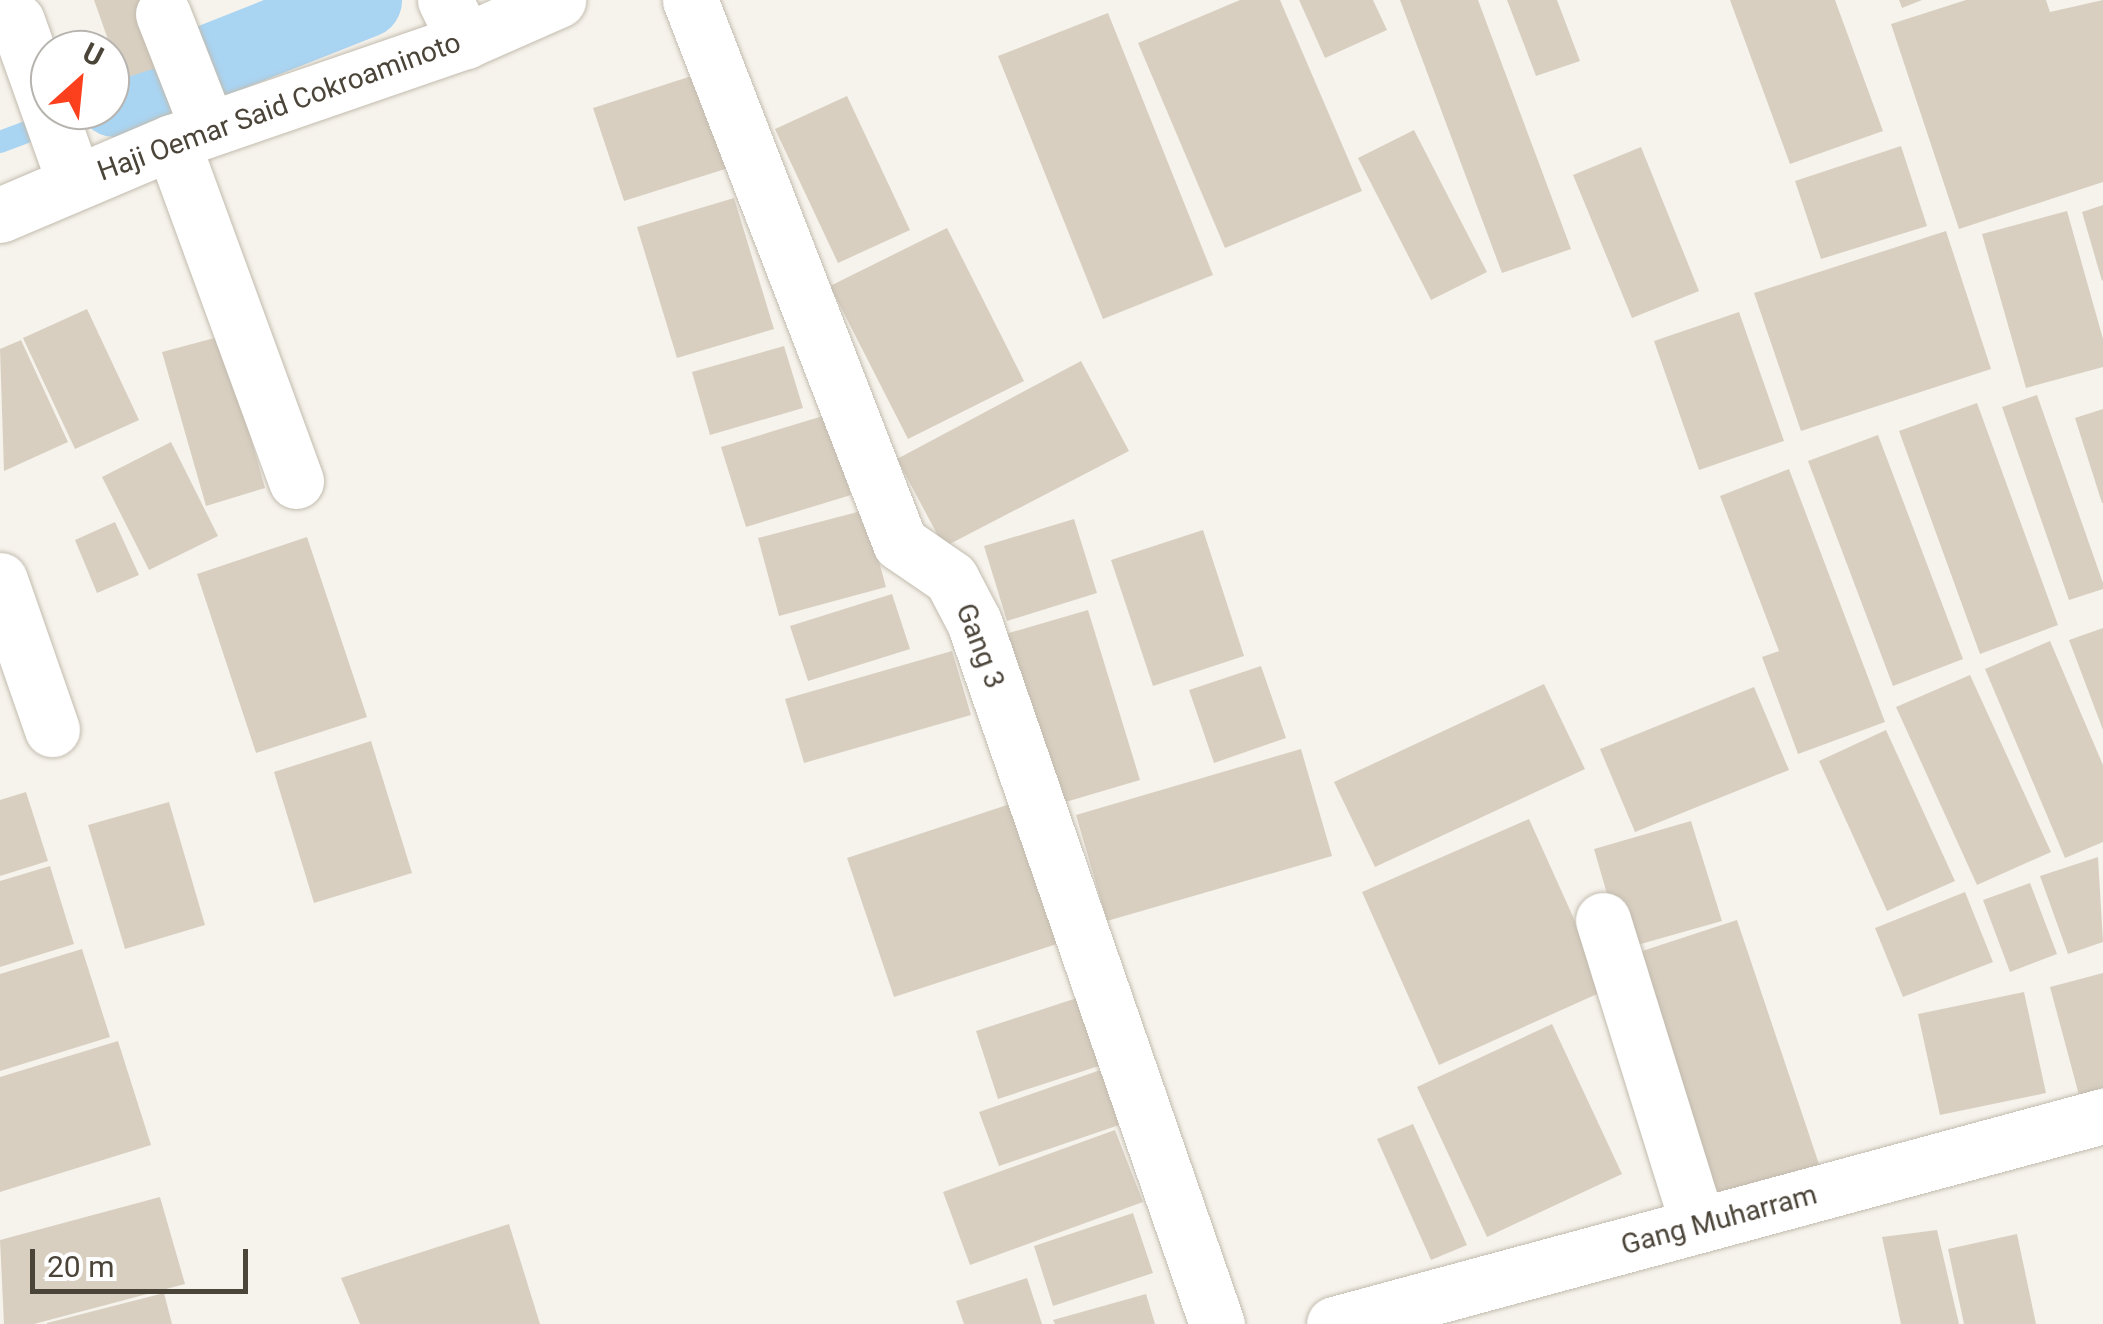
<!DOCTYPE html>
<style>
body{margin:0}
#map{position:relative;width:2103px;height:1324px;overflow:hidden;background:#f6f3ec;font-family:Roboto,sans-serif}
div>[style]{position:absolute}
[style*='--x']{left:calc(var(--x)*1px);top:calc(var(--y)*1px);width:calc(var(--w)*1px);rotate:calc(var(--a)*1deg)}
.stream>*{height:22px;margin:-11px;padding:0 11px;transform-origin:11px;border-radius:11px;background:#a9d4f2}
.canal>*{height:75px;margin:-37.5px;padding:0 37.5px;transform-origin:37.5px;border-radius:37.5px;background:#a9d4f2}
.building>*{inset:0;background:#d8cfc1}
.roads{filter:drop-shadow(0 0 2px #c2bbae) drop-shadow(0 0 2px #c2bbae)}
.minor>*{height:55px;margin:-27.5px;padding:0 27.5px;transform-origin:27.5px;border-radius:27.5px;background:#fff}
span{translate:-50% -50%;white-space:nowrap;text-align:center;line-height:1.15;-webkit-text-stroke:9px #fff;paint-order:stroke}
.street-label{font-size:28px;color:#4b4439}
.north{position:absolute;left:30px;top:30px;width:100px;height:100px;box-sizing:border-box;background:#fff;border:2px solid #b7b4b0;border-radius:50%;rotate:27deg;font-size:28px;font-weight:700;line-height:40px;text-align:center;color:#4b4439}
.north::after{content:'';display:block;margin:auto;width:35px;height:45px;background:#fc3f1d;clip-path:polygon(50% 0,100% 100%,50% 72%,0 100%)}
.scale{position:absolute;left:30px;top:1249px;width:218px;height:45px;box-sizing:border-box;border:5px solid #4b4439;border-top:0;padding-left:12px;font-size:30px;line-height:35px;white-space:nowrap;color:#4b4439;-webkit-text-stroke:8px #fff;paint-order:stroke}
</style>
<div id="map">
<div class="stream">
<i style="--x:110;--y:100;--w:4;--a:-14"></i>
<i style="--x:0;--y:142;--w:91;--a:-20.6"></i>
</div>
<div class="canal">
<i style="--x:114;--y:99;--w:269;--a:-21.6"></i>
</div>
<div class="building">
<i style="clip-path:polygon(94px 0,174px 0,165px 65px,122px 79px)"></i>
<i style="clip-path:polygon(1240px 0,1280px 0,1362px 191px,1225px 248px,1138px 43px)"></i>
<i style="clip-path:polygon(1299px 0,1373px 0,1387px 30px,1325px 58px)"></i>
<i style="clip-path:polygon(1400px 0,1478px 0,1571px 249px,1502px 273px)"></i>
<i style="clip-path:polygon(1507px 0,1557px 0,1580px 61px,1536px 76px)"></i>
<i style="clip-path:polygon(1730px 0,1835px 0,1883px 131px,1790px 164px)"></i>
<i style="clip-path:polygon(1899px 0,1922px 0,1902px 8px)"></i>
<i style="clip-path:polygon(1966px 0,2046px 0,2050px 12px,2103px 0,2103px 182px,1959px 229px,1891px 24px)"></i>
<i style="clip-path:polygon(1108px 13px,1213px 275px,1103px 319px,998px 56px)"></i>
<i style="clip-path:polygon(710px 70px,741px 164px,624px 201px,593px 108px)"></i>
<i style="clip-path:polygon(847px 96px,910px 230px,838px 263px,775px 129px)"></i>
<i style="clip-path:polygon(1414px 130px,1487px 272px,1431px 300px,1358px 158px)"></i>
<i style="clip-path:polygon(1901px 146px,1927px 226px,1821px 259px,1795px 181px)"></i>
<i style="clip-path:polygon(1641px 147px,1699px 291px,1632px 318px,1573px 175px)"></i>
<i style="clip-path:polygon(734px 198px,774px 329px,677px 358px,637px 227px)"></i>
<i style="clip-path:polygon(2103px 205px,2103px 280px,2102px 281px,2082px 212px)"></i>
<i style="clip-path:polygon(2067px 211px,2103px 339px,2103px 367px,2026px 388px,1982px 234px)"></i>
<i style="clip-path:polygon(947px 228px,1024px 381px,908px 439px,830px 286px)"></i>
<i style="clip-path:polygon(1946px 231px,1991px 369px,1801px 431px,1754px 293px)"></i>
<i style="clip-path:polygon(87px 309px,139px 420px,75px 449px,23px 338px)"></i>
<i style="clip-path:polygon(1739px 312px,1784px 441px,1699px 470px,1654px 341px)"></i>
<i style="clip-path:polygon(222px 336px,265px 488px,206px 506px,162px 352px)"></i>
<i style="clip-path:polygon(21px 340px,68px 442px,4px 471px,0 349px)"></i>
<i style="clip-path:polygon(784px 346px,803px 408px,710px 435px,692px 372px)"></i>
<i style="clip-path:polygon(1081px 361px,1129px 451px,944px 547px,897px 459px)"></i>
<i style="clip-path:polygon(2037px 395px,2103px 583px,2103px 589px,2069px 600px,2002px 407px)"></i>
<i style="clip-path:polygon(1977px 403px,2058px 625px,1980px 654px,1899px 431px)"></i>
<i style="clip-path:polygon(2103px 409px,2103px 503px,2102px 503px,2075px 418px)"></i>
<i style="clip-path:polygon(826px 415px,851px 495px,746px 527px,721px 447px)"></i>
<i style="clip-path:polygon(1878px 435px,1963px 659px,1893px 686px,1808px 461px)"></i>
<i style="clip-path:polygon(171px 442px,218px 536px,149px 570px,102px 477px)"></i>
<i style="clip-path:polygon(1789px 469px,1885px 722px,1798px 754px,1762px 657px,1779px 651px,1720px 496px)"></i>
<i style="clip-path:polygon(865px 510px,886px 587px,779px 616px,758px 538px)"></i>
<i style="clip-path:polygon(1074px 519px,1097px 593px,1007px 621px,984px 546px)"></i>
<i style="clip-path:polygon(115px 522px,139px 575px,97px 593px,75px 540px)"></i>
<i style="clip-path:polygon(1203px 530px,1244px 656px,1153px 686px,1111px 560px)"></i>
<i style="clip-path:polygon(307px 537px,367px 717px,256px 753px,197px 574px)"></i>
<i style="clip-path:polygon(892px 594px,910px 649px,808px 681px,790px 626px)"></i>
<i style="clip-path:polygon(1088px 610px,1140px 780px,1052px 806px,1002px 635px)"></i>
<i style="clip-path:polygon(2103px 628px,2103px 730px,2069px 640px)"></i>
<i style="clip-path:polygon(2050px 641px,2103px 765px,2103px 842px,2065px 858px,1985px 669px)"></i>
<i style="clip-path:polygon(952px 651px,971px 715px,804px 763px,785px 699px)"></i>
<i style="clip-path:polygon(1261px 666px,1286px 738px,1214px 763px,1189px 690px)"></i>
<i style="clip-path:polygon(1970px 675px,2051px 852px,1977px 885px,1896px 707px)"></i>
<i style="clip-path:polygon(1544px 684px,1585px 769px,1375px 867px,1334px 782px)"></i>
<i style="clip-path:polygon(1754px 687px,1789px 770px,1635px 832px,1600px 749px)"></i>
<i style="clip-path:polygon(1886px 730px,1955px 881px,1887px 911px,1819px 761px)"></i>
<i style="clip-path:polygon(371px 741px,412px 873px,314px 903px,274px 772px)"></i>
<i style="clip-path:polygon(1301px 749px,1332px 856px,1107px 921px,1076px 815px)"></i>
<i style="clip-path:polygon(26px 792px,48px 861px,0 876px,0 800px)"></i>
<i style="clip-path:polygon(169px 802px,205px 925px,125px 949px,88px 825px)"></i>
<i style="clip-path:polygon(1013px 803px,1060px 943px,894px 997px,847px 858px)"></i>
<i style="clip-path:polygon(1529px 819px,1606px 990px,1439px 1065px,1362px 892px)"></i>
<i style="clip-path:polygon(1691px 821px,1722px 921px,1623px 949px,1594px 849px)"></i>
<i style="clip-path:polygon(2098px 857px,2103px 942px,2068px 954px,2040px 876px)"></i>
<i style="clip-path:polygon(50px 866px,74px 944px,0 967px,0 881px)"></i>
<i style="clip-path:polygon(2030px 883px,2057px 954px,2010px 972px,1983px 900px)"></i>
<i style="clip-path:polygon(1965px 892px,1993px 962px,1903px 997px,1875px 928px)"></i>
<i style="clip-path:polygon(1737px 920px,1824px 1179px,1720px 1214px,1633px 954px)"></i>
<i style="clip-path:polygon(82px 949px,110px 1037px,0 1071px,0 974px)"></i>
<i style="clip-path:polygon(2103px 973px,2103px 1088px,2079px 1095px,2050px 987px)"></i>
<i style="clip-path:polygon(2024px 992px,2046px 1093px,1940px 1115px,1918px 1014px)"></i>
<i style="clip-path:polygon(1089px 994px,1111px 1062px,998px 1099px,976px 1031px)"></i>
<i style="clip-path:polygon(1552px 1024px,1622px 1174px,1487px 1237px,1417px 1087px)"></i>
<i style="clip-path:polygon(118px 1041px,151px 1145px,0 1192px,0 1077px)"></i>
<i style="clip-path:polygon(1109px 1067px,1128px 1122px,999px 1166px,979px 1112px)"></i>
<i style="clip-path:polygon(1413px 1124px,1467px 1245px,1431px 1260px,1377px 1139px)"></i>
<i style="clip-path:polygon(1115px 1130px,1143px 1202px,970px 1265px,943px 1192px)"></i>
<i style="clip-path:polygon(160px 1197px,185px 1284px,34px 1324px,4px 1324px,0 1240px)"></i>
<i style="clip-path:polygon(1133px 1213px,1153px 1273px,1053px 1306px,1034px 1246px)"></i>
<i style="clip-path:polygon(509px 1224px,540px 1324px,360px 1324px,341px 1278px)"></i>
<i style="clip-path:polygon(1937px 1230px,1959px 1324px,1901px 1324px,1882px 1237px)"></i>
<i style="clip-path:polygon(2017px 1234px,2036px 1324px,1964px 1324px,1948px 1249px)"></i>
<i style="clip-path:polygon(1027px 1278px,1042px 1324px,964px 1324px,956px 1301px)"></i>
<i style="clip-path:polygon(164px 1293px,172px 1324px,47px 1324px,47px 1323px)"></i>
<i style="clip-path:polygon(1146px 1294px,1155px 1324px,1055px 1324px,1053px 1320px)"></i>
</div>
<div class="roads">
<div class="minor">
<i style="--x:445;--y:0;--w:46;--a:64"></i>
<i style="--x:690;--y:0;--w:582;--a:68.86"></i>
<i style="--x:900;--y:543;--w:62;--a:34.5"></i>
<i style="--x:951;--y:578;--w:50;--a:62.4"></i>
<i style="--x:974;--y:622;--w:743;--a:70.91"></i>
<i style="--x:163;--y:14;--w:123;--a:68.6"></i>
<i style="--x:17;--y:21;--w:170;--a:70.4"></i>
<i style="--x:172;--y:142;--w:361;--a:69.9"></i>
<i style="--x:0;--y:215;--w:187;--a:-23"></i>
<i style="--x:172;--y:142;--w:310;--a:-19"></i>
<i style="--x:465;--y:41;--w:102;--a:-23.8"></i>
<i style="--x:0;--y:580;--w:158;--a:70.8"></i>
<i style="--x:1603;--y:920;--w:319;--a:72.7"></i>
<i style="--x:1334;--y:1324;--w:797;--a:-15.14"></i>
</div>
</div>
<div class="street-label">
<span style="left:279px;top:107px;rotate:-20deg">Haji Oemar Said Cokroaminoto</span>
<span style="left:980px;top:646px;rotate:69deg">Gang 3</span>
<span style="left:1719px;top:1220px;rotate:-15deg">Gang Muharram</span>
</div>
<div class="north">U</div>
<div class="scale">20 m</div>
</div>
